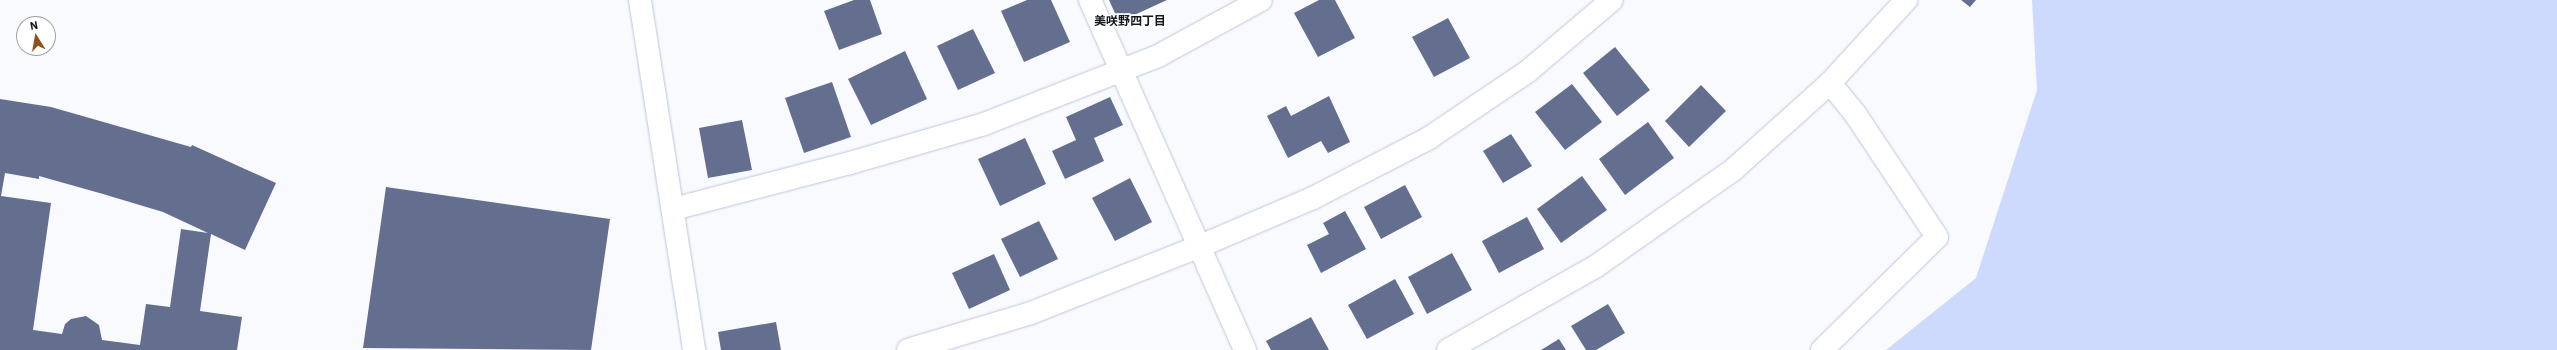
<!DOCTYPE html>
<meta charset="utf-8">
<style>
body{margin:0}
#map{position:relative;width:2557px;height:350px;overflow:hidden;background:#f8fafe;font-family:"IBM Plex Sans","Noto Sans JP",sans-serif}
div>[style]{position:absolute}
[style*='--x']{left:calc(var(--x)*1px);top:calc(var(--y)*1px);width:calc(var(--w)*1px);rotate:calc(var(--a)*1deg)}
.green>*{inset:0;background:#cedafd}
.building>*{inset:0;background:#646f8f}
.roads{filter:drop-shadow(0 0 1px #bec5db) drop-shadow(0 0 1px #bec5db)}
.minor>*{height:22px;margin:-11px;padding:0 11px;transform-origin:11px;border-radius:11px;background:#fff}
span{translate:-50% -50%;white-space:nowrap;text-align:center;line-height:1.15;-webkit-text-stroke:3.5px #fff;paint-order:stroke}
.neighbourhood-label{font-size:12px;color:#15171f;font-weight:700}
.north{position:absolute;left:16px;top:16px;width:40px;height:40px;box-sizing:border-box;background:#fff;border:1px solid #a1a2a5;border-radius:50%;rotate:349deg;font-size:11px;font-weight:700;line-height:16px;text-align:center;color:#15171f}
.north::after{content:'';display:block;margin:auto;width:14px;height:18px;background:#914e1f;clip-path:polygon(50% 0,100% 100%,50% 72%,0 100%)}
</style>
<div id="map">
<div class="green">
<i style="clip-path:polygon(2032px 0,2557px 0,2557px 350px,1886px 350px,1976px 278px,2037px 90px)"></i>
</div>
<div class="building">
<i style="clip-path:polygon(854px 0,870px 0,882px 34px,839px 50px,824px 11px)"></i>
<i style="clip-path:polygon(1027px 0,1051px 0,1070px 42px,1024px 62px,1001px 11px)"></i>
<i style="clip-path:polygon(1109px 0,1167px 0,1119px 22px)"></i>
<i style="clip-path:polygon(1319px 0,1335px 0,1355px 38px,1318px 57px,1294px 13px)"></i>
<i style="clip-path:polygon(1961px 0,1976px 0,1970px 7px)"></i>
<i style="clip-path:polygon(1448px 18px,1470px 58px,1434px 77px,1412px 37px)"></i>
<i style="clip-path:polygon(973px 29px,995px 73px,958px 90px,937px 46px)"></i>
<i style="clip-path:polygon(1615px 47px,1650px 90px,1617px 116px,1583px 73px)"></i>
<i style="clip-path:polygon(905px 51px,927px 99px,871px 125px,848px 79px)"></i>
<i style="clip-path:polygon(832px 82px,851px 137px,804px 153px,785px 98px)"></i>
<i style="clip-path:polygon(1572px 84px,1602px 122px,1565px 150px,1535px 112px)"></i>
<i style="clip-path:polygon(1701px 85px,1726px 111px,1689px 147px,1665px 121px)"></i>
<i style="clip-path:polygon(1329px 96px,1350px 142px,1328px 153px,1321px 141px,1288px 158px,1267px 116px,1286px 106px,1291px 116px)"></i>
<i style="clip-path:polygon(1110px 97px,1123px 125px,1094px 138px,1104px 161px,1065px 179px,1052px 151px,1076px 140px,1066px 117px)"></i>
<i style="clip-path:polygon(evenodd,0 99px,51px 107px,191px 147px,192px 145px,276px 183px,245px 250px,211px 234px,200px 311px,242px 317px,237px 350px,0 350px,0 99px,5px 173px,39px 179px,39px 176px,103px 194px,163px 212px,208px 233px,181px 229px,170px 307px,146px 304px,140px 345px,102px 340px,99px 325px,86px 316px,71px 319px,65px 324px,62px 334px,33px 330px,51px 203px,1px 196px,5px 173px)"></i>
<i style="clip-path:polygon(742px 120px,752px 170px,708px 178px,699px 128px)"></i>
<i style="clip-path:polygon(1648px 122px,1674px 158px,1625px 195px,1599px 159px)"></i>
<i style="clip-path:polygon(1511px 134px,1532px 166px,1503px 183px,1483px 151px)"></i>
<i style="clip-path:polygon(1025px 138px,1046px 184px,1000px 206px,978px 159px)"></i>
<i style="clip-path:polygon(1582px 176px,1607px 210px,1561px 243px,1537px 209px)"></i>
<i style="clip-path:polygon(1130px 178px,1152px 222px,1115px 241px,1092px 198px)"></i>
<i style="clip-path:polygon(1405px 185px,1422px 217px,1381px 239px,1364px 207px)"></i>
<i style="clip-path:polygon(386px 187px,610px 219px,591px 350px,363px 348px)"></i>
<i style="clip-path:polygon(1345px 211px,1366px 249px,1321px 273px,1307px 245px,1329px 234px,1323px 223px)"></i>
<i style="clip-path:polygon(1527px 217px,1544px 249px,1499px 273px,1482px 241px)"></i>
<i style="clip-path:polygon(1039px 221px,1058px 259px,1020px 277px,1001px 239px)"></i>
<i style="clip-path:polygon(1452px 253px,1472px 290px,1427px 314px,1408px 277px)"></i>
<i style="clip-path:polygon(994px 254px,1010px 290px,969px 309px,952px 273px)"></i>
<i style="clip-path:polygon(1395px 279px,1414px 314px,1367px 339px,1348px 305px)"></i>
<i style="clip-path:polygon(1608px 304px,1625px 333px,1596px 350px,1586px 350px,1571px 326px)"></i>
<i style="clip-path:polygon(1311px 317px,1329px 350px,1271px 350px,1266px 341px)"></i>
<i style="clip-path:polygon(776px 322px,781px 350px,721px 350px,718px 332px)"></i>
<i style="clip-path:polygon(1559px 339px,1566px 350px,1541px 350px)"></i>
</div>
<div class="roads">
<div class="minor">
<i style="--x:640;--y:0;--w:354;--a:81.2"></i>
<i style="--x:1090;--y:0;--w:383;--a:66.1"></i>
<i style="--x:673;--y:209;--w:183;--a:-14.6"></i>
<i style="--x:850;--y:163;--w:140;--a:-16.2"></i>
<i style="--x:984;--y:124;--w:187;--a:-21.3"></i>
<i style="--x:1158;--y:56;--w:117;--a:-28.5"></i>
<i style="--x:908;--y:350;--w:128;--a:-16.7"></i>
<i style="--x:1031;--y:313;--w:180;--a:-21.6"></i>
<i style="--x:1198;--y:247;--w:125;--a:-23.1"></i>
<i style="--x:1313;--y:198;--w:131;--a:-27.3"></i>
<i style="--x:1429;--y:138;--w:118;--a:-34"></i>
<i style="--x:1527;--y:72;--w:111;--a:-40.3"></i>
<i style="--x:1448;--y:350;--w:169;--a:-29.5"></i>
<i style="--x:1595;--y:267;--w:169;--a:-35.1"></i>
<i style="--x:1733;--y:170;--w:130;--a:-41.9"></i>
<i style="--x:1830;--y:83;--w:113;--a:-47.5"></i>
<i style="--x:1822;--y:350;--w:161;--a:-44.5"></i>
<i style="--x:1937;--y:237;--w:146;--a:-123.6"></i>
<i style="--x:1856;--y:115;--w:41;--a:-129.1"></i>
</div>
</div>
<div class="neighbourhood-label">
<span style="left:1130px;top:21px">美咲野四丁目</span>
</div>
<div class="north">N</div>
</div>
